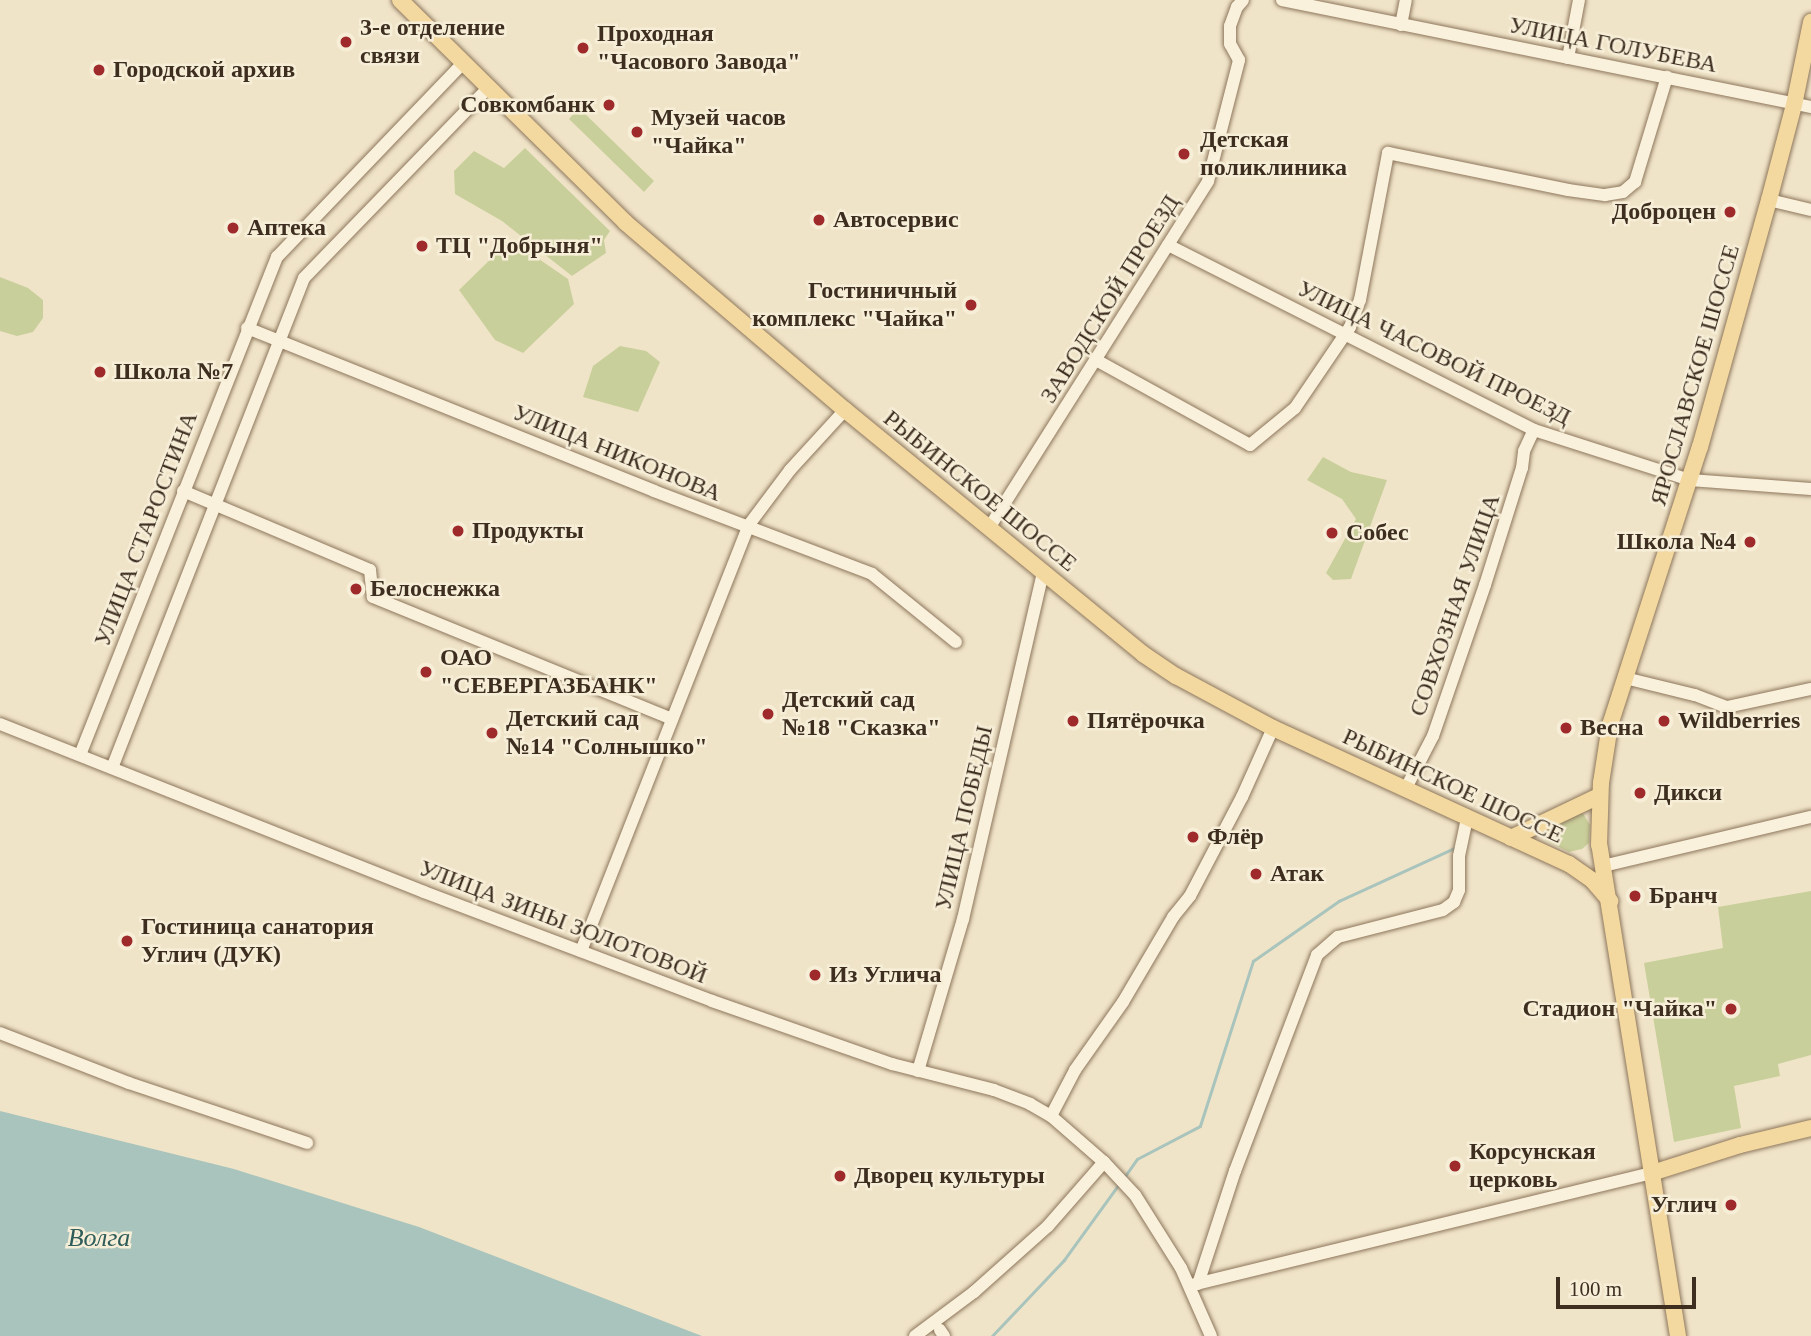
<!DOCTYPE html>
<meta charset="utf-8">
<style>
body{margin:0}
#map{position:relative;width:1811px;height:1336px;overflow:hidden;background:#f0e4c8;font-family:Georgia,serif}
div>[style]{position:absolute}
[style*='--x']{left:calc(var(--x)*1px);top:calc(var(--y)*1px);width:calc(var(--w)*1px);rotate:calc(var(--a)*1deg)}
.green>*{inset:0;background:#c9cf9b}
.water>*{inset:0;background:#a9c4bc}
.stream>*{height:2.5px;margin:-1.25px;padding:0 1.25px;transform-origin:1.25px;border-radius:1.25px;background:#a9c4bc}
.roads{filter:drop-shadow(0 0 2px #8d765c) drop-shadow(0 0 2px #8d765c)}
.minor>*{height:12px;margin:-6px;padding:0 6px;transform-origin:6px;border-radius:6px;background:#faf1dc}
.major>*{height:16px;margin:-8px;padding:0 8px;transform-origin:8px;border-radius:8px;background:#f3d9a0}
.dots>*{width:19px;height:19px;translate:-50% -50%;box-sizing:border-box;border:4px solid #f7eed8;border-radius:50%}
span{translate:-50% -50%;white-space:nowrap;text-align:center;line-height:1.15;-webkit-text-stroke:5px #f7eed8;paint-order:stroke}
.poi-label{font-size:24px;color:#3d2e20;font-weight:700}
.left{translate:0 -50%;text-align:left}
.right{translate:-100% -50%;text-align:right}
.street-label{font-size:24px;color:#3d2e20}
.water-label{font-size:26px;color:#2f5d5a;font-style:italic}
.scale{position:absolute;left:1556px;top:1277px;width:140px;height:32px;box-sizing:border-box;border:4px solid #3d2e20;border-top:0;padding-left:9px;font-size:21px;line-height:24px;white-space:nowrap;color:#3d2e20;-webkit-text-stroke:5px #f7eed8;paint-order:stroke}
</style>
<div id="map">
<div class="green">
<i style="clip-path:polygon(579px 108px,654px 181px,644px 192px,569px 119px)"></i>
<i style="clip-path:polygon(525px 148px,610px 231px,604px 240px,606px 253px,572px 276px,502px 221px,455px 194px,454px 171px,474px 151px,504px 168px)"></i>
<i style="clip-path:polygon(517px 244px,568px 279px,574px 304px,523px 353px,495px 340px,459px 290px,505px 245px)"></i>
<i style="clip-path:polygon(0 277px,28px 288px,43px 300px,43px 318px,33px 332px,17px 336px,0 331px)"></i>
<i style="clip-path:polygon(620px 346px,646px 351px,660px 362px,638px 412px,583px 397px,593px 366px)"></i>
<i style="clip-path:polygon(1323px 457px,1351px 472px,1387px 480px,1351px 579px,1333px 580px,1326px 573px,1356px 519px,1342px 499px,1307px 480px)"></i>
<i style="clip-path:polygon(1582px 812px,1590px 825px,1589px 843px,1582px 849px,1569px 852px,1545px 840px,1545px 830px)"></i>
<i style="clip-path:polygon(1811px 891px,1811px 1055px,1778px 1064px,1780px 1076px,1734px 1086px,1741px 1128px,1674px 1142px,1644px 963px,1723px 948px,1718px 907px)"></i>
</div>
<div class="water">
<i style="clip-path:polygon(0 1111px,234px 1169px,419px 1227px,702px 1336px,0 1336px)"></i>
</div>
<div class="stream">
<i style="--x:1123;--y:1179;--w:24;--a:-55"></i>
<i style="--x:1137;--y:1159;--w:71;--a:-27.6"></i>
<i style="--x:1200;--y:1126;--w:173;--a:-72.2"></i>
<i style="--x:1253;--y:961;--w:105;--a:-34.9"></i>
<i style="--x:1339;--y:901;--w:128;--a:-24.6"></i>
<i style="--x:992;--y:1336;--w:105;--a:-46.5"></i>
<i style="--x:1064;--y:1260;--w:94;--a:-54.1"></i>
</div>
<div class="roads">
<div class="minor">
<i style="--x:1282;--y:0;--w:540;--a:11.43"></i>
<i style="--x:1401;--y:25;--w:25;--a:-79"></i>
<i style="--x:1568;--y:58;--w:59;--a:-79.3"></i>
<i style="--x:1769;--y:200;--w:43;--a:13.4"></i>
<i style="--x:1168;--y:245;--w:410;--a:26.8"></i>
<i style="--x:1534;--y:430;--w:164;--a:17.8"></i>
<i style="--x:1690;--y:480;--w:121;--a:4.3"></i>
<i style="--x:247;--y:328;--w:438;--a:21.8"></i>
<i style="--x:654;--y:491;--w:233;--a:20.8"></i>
<i style="--x:872;--y:574;--w:108;--a:39"></i>
<i style="--x:1096;--y:360;--w:176;--a:28.9"></i>
<i style="--x:1250;--y:445;--w:58;--a:-39.4"></i>
<i style="--x:1295;--y:408;--w:98;--a:-55.8"></i>
<i style="--x:1350;--y:327;--w:29;--a:-70"></i>
<i style="--x:1360;--y:300;--w:150;--a:-79.2"></i>
<i style="--x:1388;--y:153;--w:184;--a:11.6"></i>
<i style="--x:1568;--y:190;--w:37;--a:8"></i>
<i style="--x:1605;--y:195;--w:18;--a:-9"></i>
<i style="--x:1623;--y:192;--w:16;--a:-40"></i>
<i style="--x:1635;--y:182;--w:110;--a:-73.1"></i>
<i style="--x:183;--y:491;--w:203;--a:22.9"></i>
<i style="--x:370;--y:570;--w:27;--a:84"></i>
<i style="--x:373;--y:597;--w:323;--a:22.2"></i>
<i style="--x:989;--y:528;--w:410;--a:-57.7"></i>
<i style="--x:1208;--y:181;--w:125;--a:-75.6"></i>
<i style="--x:1239;--y:60;--w:18;--a:-119"></i>
<i style="--x:1230;--y:44;--w:18;--a:-90"></i>
<i style="--x:1230;--y:26;--w:20;--a:-70"></i>
<i style="--x:1237;--y:7;--w:9;--a:-49"></i>
<i style="--x:1625;--y:678;--w:72;--a:13.7"></i>
<i style="--x:1695;--y:695;--w:34;--a:21"></i>
<i style="--x:1727;--y:707;--w:86;--a:-12.1"></i>
<i style="--x:0;--y:724;--w:456;--a:21.6"></i>
<i style="--x:424;--y:892;--w:308;--a:20.7"></i>
<i style="--x:712;--y:1001;--w:191;--a:19.3"></i>
<i style="--x:892;--y:1064;--w:105;--a:14.3"></i>
<i style="--x:994;--y:1090;--w:39;--a:21"></i>
<i style="--x:1030;--y:1104;--w:24;--a:30"></i>
<i style="--x:1051;--y:1116;--w:70;--a:41"></i>
<i style="--x:1104;--y:1162;--w:45;--a:46.8"></i>
<i style="--x:1135;--y:1195;--w:86;--a:57.8"></i>
<i style="--x:1181;--y:1268;--w:74;--a:66.2"></i>
<i style="--x:80;--y:755;--w:536;--a:-68.42"></i>
<i style="--x:277;--y:257;--w:269;--a:-46.2"></i>
<i style="--x:112;--y:768;--w:526;--a:-68.6"></i>
<i style="--x:304;--y:278;--w:264;--a:-45.9"></i>
<i style="--x:1405;--y:790;--w:61;--a:-62.6"></i>
<i style="--x:1433;--y:736;--w:160;--a:-71"></i>
<i style="--x:1485;--y:585;--w:123;--a:-72.5"></i>
<i style="--x:1522;--y:468;--w:17;--a:-83"></i>
<i style="--x:1524;--y:451;--w:23;--a:-65"></i>
<i style="--x:1603;--y:866;--w:214;--a:-13.3"></i>
<i style="--x:581;--y:951;--w:457;--a:-68.5"></i>
<i style="--x:748;--y:526;--w:70;--a:-53.1"></i>
<i style="--x:790;--y:470;--w:81;--a:-47.5"></i>
<i style="--x:0;--y:1033;--w:138;--a:21.2"></i>
<i style="--x:129;--y:1083;--w:188;--a:18.6"></i>
<i style="--x:918;--y:1071;--w:159;--a:-73.5"></i>
<i style="--x:963;--y:919;--w:356;--a:-77"></i>
<i style="--x:1051;--y:1116;--w:52;--a:-62.4"></i>
<i style="--x:1075;--y:1070;--w:83;--a:-54.8"></i>
<i style="--x:1123;--y:1002;--w:99;--a:-59.5"></i>
<i style="--x:1173;--y:917;--w:27;--a:-51"></i>
<i style="--x:1190;--y:896;--w:112;--a:-62.3"></i>
<i style="--x:1242;--y:797;--w:76;--a:-65.8"></i>
<i style="--x:1198;--y:1284;--w:119;--a:-71.9"></i>
<i style="--x:1235;--y:1171;--w:231;--a:-69.2"></i>
<i style="--x:1317;--y:955;--w:28;--a:-41"></i>
<i style="--x:1338;--y:937;--w:108;--a:-14.4"></i>
<i style="--x:1443;--y:910;--w:14;--a:-36"></i>
<i style="--x:1454;--y:902;--w:13;--a:-67"></i>
<i style="--x:1459;--y:890;--w:34;--a:-90"></i>
<i style="--x:1459;--y:856;--w:39;--a:-78"></i>
<i style="--x:1192;--y:1285;--w:473;--a:-13.7"></i>
<i style="--x:940;--y:1330;--w:7;--a:56"></i>
<i style="--x:915;--y:1336;--w:74;--a:-36.7"></i>
<i style="--x:974;--y:1292;--w:99;--a:-41.7"></i>
<i style="--x:1048;--y:1226;--w:85;--a:-48.8"></i>
</div>
<div class="major">
<i style="--x:400;--y:0;--w:317;--a:44.6"></i>
<i style="--x:626;--y:223;--w:288;--a:40.5"></i>
<i style="--x:845;--y:410;--w:385;--a:39.3"></i>
<i style="--x:1143;--y:654;--w:40;--a:34"></i>
<i style="--x:1176;--y:676;--w:110;--a:28.2"></i>
<i style="--x:1273;--y:728;--w:326;--a:24.7"></i>
<i style="--x:1569;--y:864;--w:28;--a:35"></i>
<i style="--x:1592;--y:880;--w:28;--a:49"></i>
<i style="--x:1511;--y:838;--w:98;--a:-25.5"></i>
<i style="--x:1652;--y:1173;--w:92;--a:-17.7"></i>
<i style="--x:1740;--y:1145;--w:73;--a:-13.5"></i>
<i style="--x:1678;--y:1336;--w:497;--a:-99.1"></i>
<i style="--x:1599;--y:845;--w:62;--a:-88.2"></i>
<i style="--x:1601;--y:783;--w:59;--a:-81.2"></i>
<i style="--x:1610;--y:725;--w:292;--a:-72.1"></i>
<i style="--x:1700;--y:447;--w:256;--a:-74.4"></i>
<i style="--x:1769;--y:200;--w:98;--a:-75.3"></i>
<i style="--x:1794;--y:105;--w:85;--a:-78.4"></i>
</div>
</div>
<div class="dots">
<i style="left:346px;top:42px;background:#9e2a2b"></i>
<i style="left:583px;top:48px;background:#9e2a2b"></i>
<i style="left:99px;top:70px;background:#9e2a2b"></i>
<i style="left:609px;top:105px;background:#9e2a2b"></i>
<i style="left:637px;top:132px;background:#9e2a2b"></i>
<i style="left:1184px;top:154px;background:#9e2a2b"></i>
<i style="left:1730px;top:212px;background:#9e2a2b"></i>
<i style="left:819px;top:220px;background:#9e2a2b"></i>
<i style="left:233px;top:228px;background:#9e2a2b"></i>
<i style="left:422px;top:246px;background:#9e2a2b"></i>
<i style="left:971px;top:305px;background:#9e2a2b"></i>
<i style="left:100px;top:372px;background:#9e2a2b"></i>
<i style="left:458px;top:531px;background:#9e2a2b"></i>
<i style="left:1332px;top:533px;background:#9e2a2b"></i>
<i style="left:1750px;top:542px;background:#9e2a2b"></i>
<i style="left:356px;top:589px;background:#9e2a2b"></i>
<i style="left:426px;top:672px;background:#9e2a2b"></i>
<i style="left:768px;top:714px;background:#9e2a2b"></i>
<i style="left:1073px;top:721px;background:#9e2a2b"></i>
<i style="left:1664px;top:721px;background:#9e2a2b"></i>
<i style="left:1566px;top:728px;background:#9e2a2b"></i>
<i style="left:492px;top:733px;background:#9e2a2b"></i>
<i style="left:1640px;top:793px;background:#9e2a2b"></i>
<i style="left:1193px;top:837px;background:#9e2a2b"></i>
<i style="left:1256px;top:874px;background:#9e2a2b"></i>
<i style="left:1635px;top:896px;background:#9e2a2b"></i>
<i style="left:127px;top:941px;background:#9e2a2b"></i>
<i style="left:815px;top:975px;background:#9e2a2b"></i>
<i style="left:1731px;top:1009px;background:#9e2a2b"></i>
<i style="left:1455px;top:1166px;background:#9e2a2b"></i>
<i style="left:840px;top:1176px;background:#9e2a2b"></i>
<i style="left:1731px;top:1205px;background:#9e2a2b"></i>
</div>
<div class="poi-label">
<span class="left" style="left:360px;top:42px">3-е отделение<br>связи</span>
<span class="left" style="left:597px;top:48px">Проходная<br>"Часового 3авода"</span>
<span class="left" style="left:113px;top:70px">Городской архив</span>
<span class="right" style="left:595px;top:105px">Совкомбанк</span>
<span class="left" style="left:651px;top:132px">Музей часов<br>"Чайка"</span>
<span class="left" style="left:1200px;top:154px">Детская<br>поликлиника</span>
<span class="right" style="left:1716px;top:212px">Доброцен</span>
<span class="left" style="left:833px;top:220px">Автосервис</span>
<span class="left" style="left:247px;top:228px">Аптека</span>
<span class="left" style="left:436px;top:246px">ТЦ "Добрыня"</span>
<span class="right" style="left:957px;top:305px">Гостиничный<br>комплекс "Чайка"</span>
<span class="left" style="left:114px;top:372px">Школа №7</span>
<span class="left" style="left:472px;top:531px">Продукты</span>
<span class="left" style="left:1346px;top:533px">Собес</span>
<span class="right" style="left:1736px;top:542px">Школа №4</span>
<span class="left" style="left:370px;top:589px">Белоснежка</span>
<span class="left" style="left:440px;top:672px">ОАО<br>"СЕВЕРГАЗБАНК"</span>
<span class="left" style="left:782px;top:714px">Детский сад<br>№18 "Сказка"</span>
<span class="left" style="left:506px;top:733px">Детский сад<br>№14 "Солнышко"</span>
<span class="left" style="left:1087px;top:721px">Пятёрочка</span>
<span class="left" style="left:1678px;top:721px">Wildberries</span>
<span class="left" style="left:1580px;top:728px">Весна</span>
<span class="left" style="left:1654px;top:793px">Дикси</span>
<span class="left" style="left:1207px;top:837px">Флёр</span>
<span class="left" style="left:1270px;top:874px">Атак</span>
<span class="left" style="left:1649px;top:896px">Бранч</span>
<span class="left" style="left:141px;top:941px">Гостиница санатория<br>Углич (ДУК)</span>
<span class="left" style="left:829px;top:975px">Из Углича</span>
<span class="right" style="left:1717px;top:1009px">Стадион "Чайка"</span>
<span class="left" style="left:1469px;top:1166px">Корсунская<br>церковь</span>
<span class="left" style="left:854px;top:1176px">Дворец культуры</span>
<span class="right" style="left:1717px;top:1205px">Углич</span>
</div>
<div class="street-label">
<span style="left:1613px;top:45px;rotate:11deg">УЛИЦА ГОЛУБЕВА</span>
<span style="left:1110px;top:299px;rotate:-58deg">ЗАВОДСКОЙ ПРОЕЗД</span>
<span style="left:1434px;top:353px;rotate:26deg">УЛИЦА ЧАСОВОЙ ПРОЕЗД</span>
<span style="left:1695px;top:375px;rotate:-74deg">ЯРОСЛАВСКОЕ ШОССЕ</span>
<span style="left:617px;top:453px;rotate:22deg">УЛИЦА НИКОНОВА</span>
<span style="left:980px;top:491px;rotate:39deg">РЫБИНСКОЕ ШОССЕ</span>
<span style="left:146px;top:529px;rotate:-69deg">УЛИЦА СТАРОСТИНА</span>
<span style="left:1455px;top:605px;rotate:-71deg">СОВХОЗНАЯ УЛИЦА</span>
<span style="left:1453px;top:786px;rotate:25deg">РЫБИНСКОЕ ШОССЕ</span>
<span style="left:964px;top:818px;rotate:-77deg">УЛИЦА ПОБЕДЫ</span>
<span style="left:563px;top:922px;rotate:21deg">УЛИЦА ЗИНЫ ЗОЛОТОВОЙ</span>
</div>
<div class="water-label">
<span style="left:99px;top:1238px">Волга</span>
</div>
<div class="scale">100 m</div>
</div>
